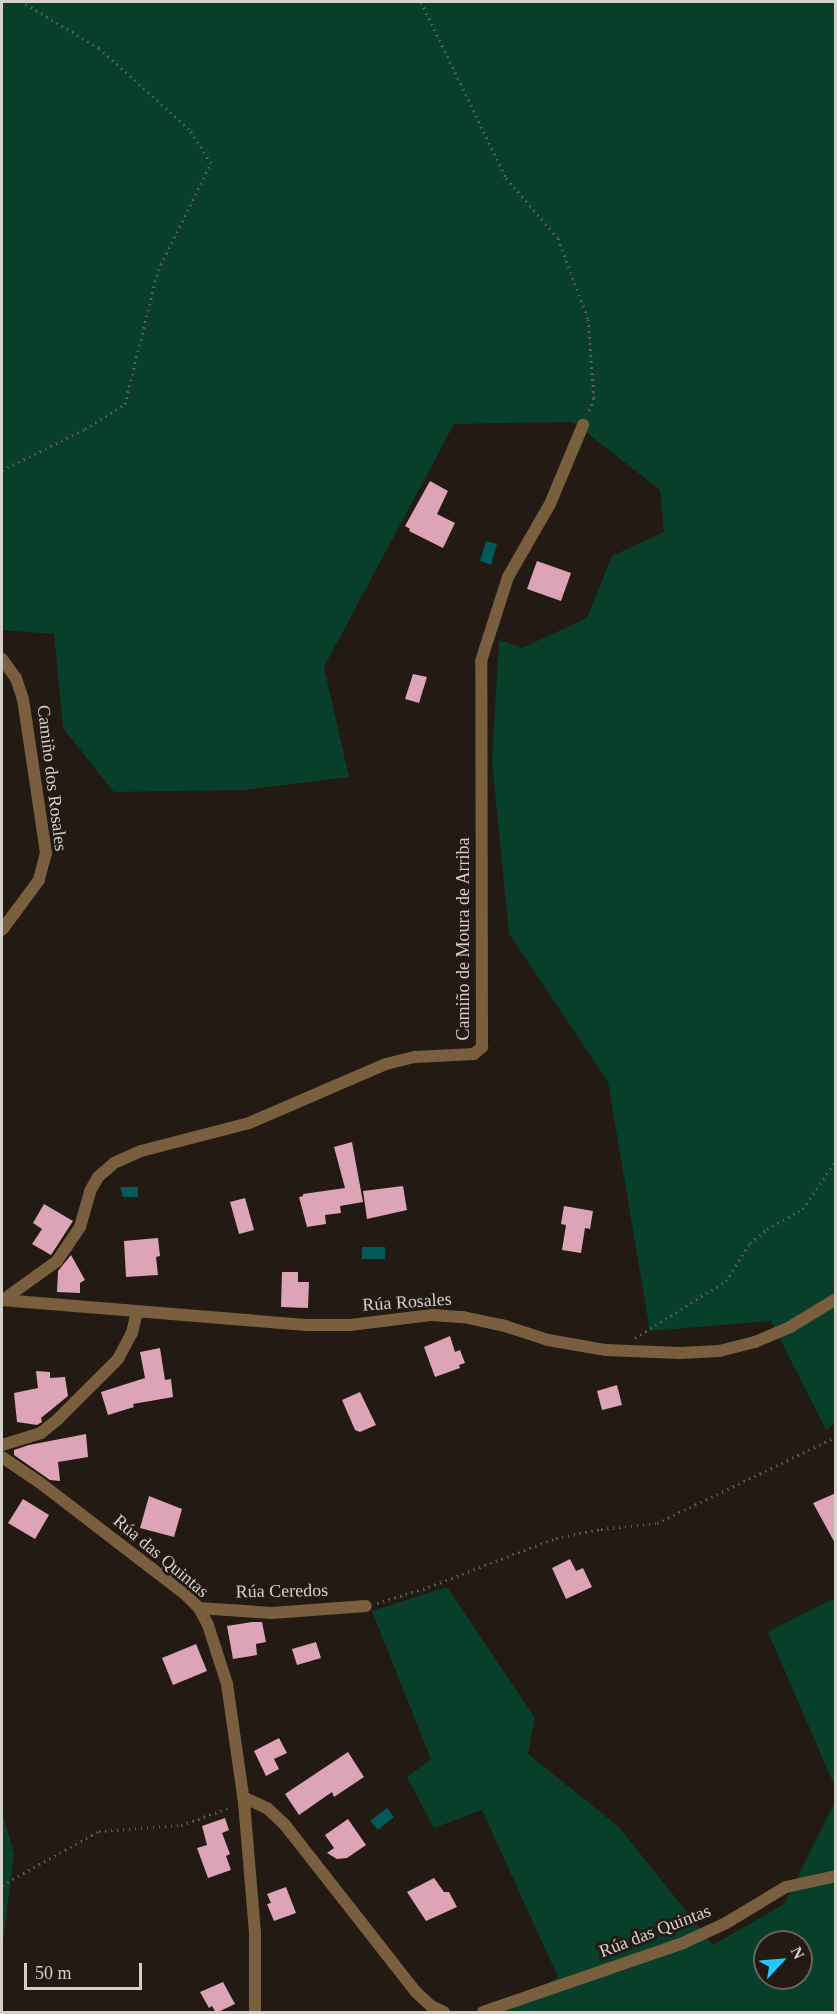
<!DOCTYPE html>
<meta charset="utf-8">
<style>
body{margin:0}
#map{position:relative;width:837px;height:2014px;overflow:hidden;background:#221a13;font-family:"Times New Roman",serif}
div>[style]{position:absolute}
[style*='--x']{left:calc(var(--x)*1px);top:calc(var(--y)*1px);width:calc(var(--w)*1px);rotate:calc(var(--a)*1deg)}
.green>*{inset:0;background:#073f2b}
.water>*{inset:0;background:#00595a}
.building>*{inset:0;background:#dda3b6}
.path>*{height:3px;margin-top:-1.5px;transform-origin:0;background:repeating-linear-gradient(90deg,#625b54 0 1.5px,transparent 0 6px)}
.minor>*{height:12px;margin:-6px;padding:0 6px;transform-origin:6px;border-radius:6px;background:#7a5f3e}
.tertiary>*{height:12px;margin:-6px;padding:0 6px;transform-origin:6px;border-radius:6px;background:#7a5f3e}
span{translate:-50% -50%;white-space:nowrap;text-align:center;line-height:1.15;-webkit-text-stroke:6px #221a13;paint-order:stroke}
.street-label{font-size:18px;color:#d6d0cb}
.frame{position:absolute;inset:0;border:3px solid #d6d0cb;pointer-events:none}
.north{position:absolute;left:753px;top:1930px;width:60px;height:60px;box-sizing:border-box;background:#221a13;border:2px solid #6a635d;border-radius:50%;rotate:64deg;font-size:16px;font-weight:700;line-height:24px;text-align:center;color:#d6d0cb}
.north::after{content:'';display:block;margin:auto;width:21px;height:27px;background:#23c9fe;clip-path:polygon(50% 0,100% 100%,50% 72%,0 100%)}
.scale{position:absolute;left:24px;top:1963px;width:118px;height:27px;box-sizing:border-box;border:3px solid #d6d0cb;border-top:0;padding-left:8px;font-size:18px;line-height:21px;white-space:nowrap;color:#d6d0cb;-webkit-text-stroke:4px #221a13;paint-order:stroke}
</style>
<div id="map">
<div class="green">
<i style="clip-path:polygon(2px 2px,835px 2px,836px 1423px,826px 1430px,771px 1321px,650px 1331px,608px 1082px,509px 934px,492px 761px,499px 640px,522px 648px,587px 618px,612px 556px,664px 532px,660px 490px,573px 422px,454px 424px,324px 667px,349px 777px,243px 790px,114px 792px,63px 728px,54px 634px,2px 630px)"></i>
<i style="clip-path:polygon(evenodd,447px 1587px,535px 1718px,528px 1754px,619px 1827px,713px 1945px,784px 1904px,835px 1802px,835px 2012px,502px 2012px,558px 1977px,482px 1810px,434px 1828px,407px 1777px,431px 1759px,372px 1611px,447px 1587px,765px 1942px,801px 1942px,801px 1978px,765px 1978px,765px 1942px)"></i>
<i style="clip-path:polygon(835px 1598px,835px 1787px,768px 1632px)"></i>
<i style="clip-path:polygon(2px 1810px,14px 1854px,2px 1951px)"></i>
</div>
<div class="water">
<i style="clip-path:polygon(486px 541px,497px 544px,491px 565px,480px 561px)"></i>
<i style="clip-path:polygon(120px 1187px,138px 1187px,138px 1197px,123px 1197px)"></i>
<i style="clip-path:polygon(362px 1247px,385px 1247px,385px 1259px,362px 1259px)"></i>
<i style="clip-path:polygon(387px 1808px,394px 1817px,378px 1830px,370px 1821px)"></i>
</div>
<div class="building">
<i style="clip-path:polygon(430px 481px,448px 491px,437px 514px,455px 523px,443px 548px,409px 531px,410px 529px,405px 526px)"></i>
<i style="clip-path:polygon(537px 561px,571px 573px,561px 601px,527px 589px)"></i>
<i style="clip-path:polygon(413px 674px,427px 677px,419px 703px,405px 699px)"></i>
<i style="clip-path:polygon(352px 1142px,363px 1202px,340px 1206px,341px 1213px,325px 1215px,326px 1224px,307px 1227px,299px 1197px,303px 1196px,303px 1194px,345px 1188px,334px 1147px)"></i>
<i style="clip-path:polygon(403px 1186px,407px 1210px,367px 1219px,363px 1191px)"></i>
<i style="clip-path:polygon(245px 1198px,254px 1230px,239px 1234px,230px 1202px)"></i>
<i style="clip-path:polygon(44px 1204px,73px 1221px,51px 1255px,32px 1244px,42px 1229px,33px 1223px)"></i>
<i style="clip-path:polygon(564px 1206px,593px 1211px,590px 1229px,585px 1228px,581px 1253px,562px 1250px,566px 1225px,561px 1224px)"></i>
<i style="clip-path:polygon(158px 1238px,160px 1256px,156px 1257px,158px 1275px,126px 1277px,124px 1241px)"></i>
<i style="clip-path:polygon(71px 1255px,85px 1280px,80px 1283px,80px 1293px,57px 1292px,58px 1271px)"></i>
<i style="clip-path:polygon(282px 1272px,298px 1272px,298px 1282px,309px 1282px,308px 1308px,281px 1307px)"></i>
<i style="clip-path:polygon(450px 1336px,455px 1352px,460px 1350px,465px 1363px,459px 1365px,460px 1368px,435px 1377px,424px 1347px)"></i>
<i style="clip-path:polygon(160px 1348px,165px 1380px,171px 1379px,173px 1397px,133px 1404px,134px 1407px,108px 1415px,101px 1392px,145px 1378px,140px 1352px)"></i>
<i style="clip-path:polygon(36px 1371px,50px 1372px,50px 1378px,65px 1377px,68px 1396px,41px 1418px,42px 1422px,37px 1425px,17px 1422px,14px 1393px,38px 1388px)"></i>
<i style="clip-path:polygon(617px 1385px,622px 1405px,602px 1410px,597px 1391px)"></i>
<i style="clip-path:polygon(360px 1392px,376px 1425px,360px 1432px,355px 1430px,342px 1400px)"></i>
<i style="clip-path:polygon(86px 1434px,88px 1457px,58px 1462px,60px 1481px,50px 1480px,14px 1455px,14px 1450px,29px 1445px)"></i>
<i style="clip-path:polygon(836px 1493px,836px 1545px,813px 1503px)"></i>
<i style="clip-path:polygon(149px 1496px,182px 1509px,174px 1537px,140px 1528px)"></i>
<i style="clip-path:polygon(23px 1499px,49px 1515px,35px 1539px,8px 1523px)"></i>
<i style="clip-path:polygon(570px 1559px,576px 1571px,583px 1568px,592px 1587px,566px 1599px,552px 1568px)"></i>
<i style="clip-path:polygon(252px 1622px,262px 1622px,266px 1642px,256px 1644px,257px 1655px,233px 1659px,227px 1626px)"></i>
<i style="clip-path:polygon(316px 1642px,321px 1658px,297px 1665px,292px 1649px)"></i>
<i style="clip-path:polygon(196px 1644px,207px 1671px,173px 1685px,162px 1658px)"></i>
<i style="clip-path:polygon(279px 1738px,287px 1753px,274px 1759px,279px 1769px,266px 1776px,254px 1751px)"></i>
<i style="clip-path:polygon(348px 1752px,364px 1777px,334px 1797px,332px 1792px,299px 1815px,285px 1794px)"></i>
<i style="clip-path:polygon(225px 1818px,229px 1830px,222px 1833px,230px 1854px,226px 1856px,231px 1870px,208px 1878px,197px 1848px,207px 1845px,202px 1826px)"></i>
<i style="clip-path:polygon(348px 1819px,366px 1845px,347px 1858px,337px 1859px,327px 1853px,334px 1848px,325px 1835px)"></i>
<i style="clip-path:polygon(434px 1878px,444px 1892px,449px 1892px,457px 1907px,426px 1921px,407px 1892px)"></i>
<i style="clip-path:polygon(286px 1887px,296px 1913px,274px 1921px,267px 1904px,271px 1903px,267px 1894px)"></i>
<i style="clip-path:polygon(223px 1982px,235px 2004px,216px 2013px,212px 2006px,209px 2008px,200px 1992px)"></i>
</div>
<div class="path">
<i style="--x:421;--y:2;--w:195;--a:64.2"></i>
<i style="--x:506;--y:178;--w:79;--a:49.1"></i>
<i style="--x:558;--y:238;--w:86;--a:69.7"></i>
<i style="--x:588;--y:319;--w:79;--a:85.7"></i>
<i style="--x:594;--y:398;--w:16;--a:112"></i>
<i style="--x:2;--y:470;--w:93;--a:-26.3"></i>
<i style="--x:85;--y:429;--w:47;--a:-32"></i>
<i style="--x:125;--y:404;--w:138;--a:-76.2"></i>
<i style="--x:158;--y:270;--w:119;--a:-63.6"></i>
<i style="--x:211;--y:163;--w:40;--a:-122.9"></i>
<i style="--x:189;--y:129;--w:121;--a:-138"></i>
<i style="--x:99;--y:48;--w:90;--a:-149.1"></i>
<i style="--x:635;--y:1338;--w:107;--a:-32.1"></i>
<i style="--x:726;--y:1281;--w:45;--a:-57.7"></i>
<i style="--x:750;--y:1243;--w:22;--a:-39"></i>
<i style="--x:767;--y:1229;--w:41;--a:-29.1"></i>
<i style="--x:803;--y:1209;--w:59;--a:-56"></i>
<i style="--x:377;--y:1603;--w:48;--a:-16.9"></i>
<i style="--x:423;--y:1589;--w:142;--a:-21"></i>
<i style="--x:556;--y:1538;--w:46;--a:-11.3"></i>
<i style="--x:601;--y:1529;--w:56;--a:-6.1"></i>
<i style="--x:657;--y:1523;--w:199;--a:-25.7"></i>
<i style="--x:2;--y:1885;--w:111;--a:-29.1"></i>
<i style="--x:99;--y:1831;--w:82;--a:-4.2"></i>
<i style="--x:181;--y:1825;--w:53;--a:-19.8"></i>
</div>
<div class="minor">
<i style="--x:2;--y:659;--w:24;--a:54"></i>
<i style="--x:16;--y:678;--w:22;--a:72"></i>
<i style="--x:23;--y:699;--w:156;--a:81.5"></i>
<i style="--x:46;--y:853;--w:28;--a:105"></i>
<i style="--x:39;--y:880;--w:62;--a:126.5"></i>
<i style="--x:3;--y:1300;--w:67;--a:-35.8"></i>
<i style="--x:57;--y:1261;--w:41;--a:-55.9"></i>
<i style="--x:80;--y:1227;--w:37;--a:-74"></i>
<i style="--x:90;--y:1191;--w:16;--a:-60"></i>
<i style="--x:98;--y:1177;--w:21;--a:-41"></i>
<i style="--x:114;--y:1163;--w:30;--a:-24"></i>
<i style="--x:141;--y:1151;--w:112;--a:-14.5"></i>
<i style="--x:249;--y:1123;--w:149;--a:-23.3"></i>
<i style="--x:386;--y:1064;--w:30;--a:-14"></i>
<i style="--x:415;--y:1057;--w:59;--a:-2.9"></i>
<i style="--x:474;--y:1054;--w:11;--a:-41"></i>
<i style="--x:482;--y:1047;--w:386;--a:-90.1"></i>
<i style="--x:481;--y:661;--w:88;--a:-72.2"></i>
<i style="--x:508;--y:577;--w:84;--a:-60.1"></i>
<i style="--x:550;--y:504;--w:86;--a:-67.3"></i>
<i style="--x:2;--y:1445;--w:41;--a:-17.1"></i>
<i style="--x:41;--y:1433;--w:22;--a:-39"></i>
<i style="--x:58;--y:1419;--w:85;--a:-45"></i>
<i style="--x:118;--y:1359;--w:30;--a:-62"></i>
<i style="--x:132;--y:1333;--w:22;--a:-77"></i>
<i style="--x:2;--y:1457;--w:45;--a:34"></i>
<i style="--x:39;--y:1482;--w:185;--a:37.5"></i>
<i style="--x:186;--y:1595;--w:18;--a:45"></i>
<i style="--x:199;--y:1608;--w:19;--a:62"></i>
<i style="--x:208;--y:1625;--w:62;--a:72.1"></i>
<i style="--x:227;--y:1684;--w:119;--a:81.8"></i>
<i style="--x:244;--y:1802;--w:130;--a:85.2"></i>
<i style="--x:255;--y:1932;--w:80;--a:90"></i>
<i style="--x:199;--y:1608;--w:73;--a:3.9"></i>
<i style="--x:272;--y:1613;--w:94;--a:-4.3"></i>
<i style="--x:243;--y:1797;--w:26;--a:25"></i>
<i style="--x:267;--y:1808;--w:25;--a:43"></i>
<i style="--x:285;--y:1825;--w:212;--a:51.9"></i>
<i style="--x:416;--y:1992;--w:21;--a:43"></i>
<i style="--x:431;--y:2006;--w:14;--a:25"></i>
<i style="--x:483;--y:2012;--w:212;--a:-19"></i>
<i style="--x:683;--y:1943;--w:47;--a:-24.9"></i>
<i style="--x:726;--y:1923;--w:70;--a:-31"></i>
<i style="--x:786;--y:1887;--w:51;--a:-12.4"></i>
</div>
<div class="tertiary">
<i style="--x:2;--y:1300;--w:308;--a:4.7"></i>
<i style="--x:309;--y:1325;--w:41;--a:0"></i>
<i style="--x:350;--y:1325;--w:83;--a:-7"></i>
<i style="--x:432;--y:1315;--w:31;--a:4"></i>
<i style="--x:463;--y:1317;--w:40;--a:12"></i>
<i style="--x:502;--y:1325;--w:48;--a:18.1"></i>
<i style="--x:548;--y:1340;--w:59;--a:9.8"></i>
<i style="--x:606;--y:1350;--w:74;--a:2.3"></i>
<i style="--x:680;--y:1353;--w:39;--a:-3"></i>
<i style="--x:719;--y:1351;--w:37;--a:-14"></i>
<i style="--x:755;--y:1342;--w:38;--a:-23"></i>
<i style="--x:790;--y:1327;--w:54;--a:-31.3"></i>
</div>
<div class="street-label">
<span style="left:52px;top:778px;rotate:83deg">Camiño dos Rosales</span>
<span style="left:463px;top:939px;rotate:-90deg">Camiño de Moura de Arriba</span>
<span style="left:407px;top:1302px;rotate:-4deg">Rúa Rosales</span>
<span style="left:161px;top:1556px;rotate:40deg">Rúa das Quintas</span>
<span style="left:282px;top:1591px;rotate:-1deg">Rúa Ceredos</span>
<span style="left:655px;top:1931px;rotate:-21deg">Rúa das Quintas</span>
</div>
<div class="frame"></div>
<div class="north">N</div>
<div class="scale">50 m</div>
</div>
